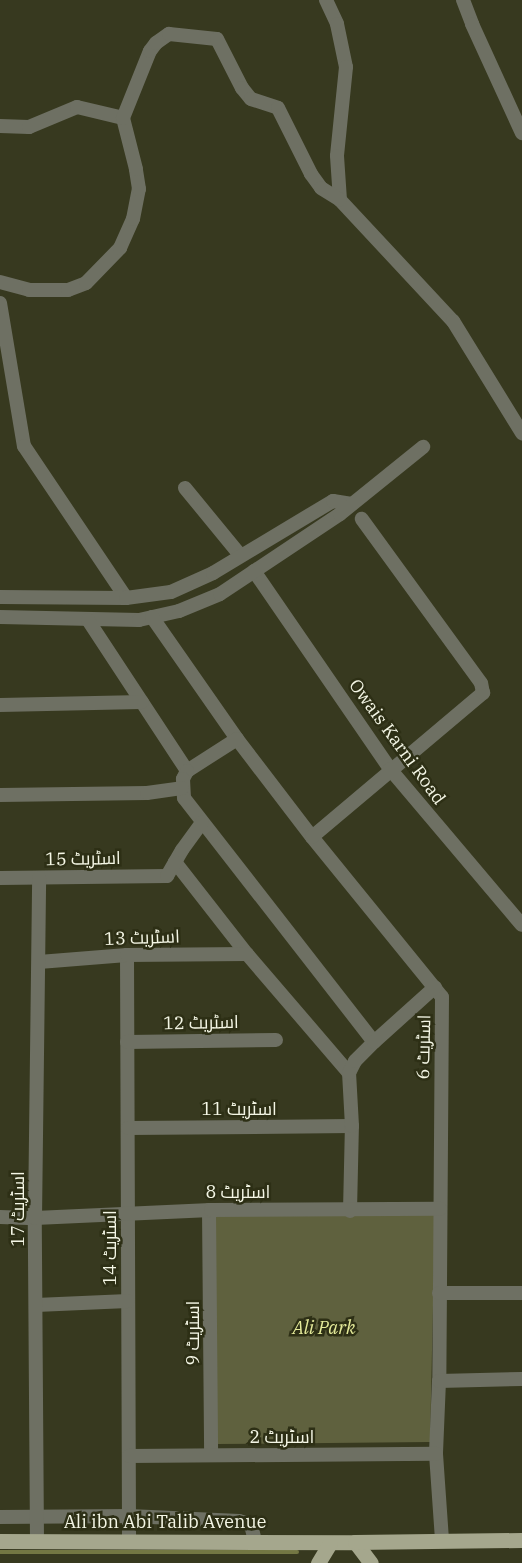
<!DOCTYPE html>
<meta charset="utf-8">
<style>
body{margin:0}
#map{position:relative;width:522px;height:1563px;overflow:hidden;background:#37391f;font-family:"IBM Plex Serif",Cairo,serif}
div>[style]{position:absolute}
[style*='--x']{left:calc(var(--x)*1px);top:calc(var(--y)*1px);width:calc(var(--w)*1px);rotate:calc(var(--a)*1deg)}
.green>*{inset:0;background:#5f613e}
.stream>*{height:4px;margin:-2px;padding:0 2px;transform-origin:2px;border-radius:2px;background:#737743}
.minor>*{height:14px;margin:-7px;padding:0 7px;transform-origin:7px;border-radius:7px;background:#6e7063}
.major>*{height:15px;margin:-7.5px;padding:0 7.5px;transform-origin:7.5px;border-radius:7.5px;background:#a5a78d}
span{translate:-50% -50%;white-space:nowrap;text-align:center;line-height:1.15;-webkit-text-stroke:5px #2d2f15;paint-order:stroke}
.street-label{font-size:18px;color:#f4f6e5}
.park-label{font-size:18px;color:#e5eb9a;font-style:italic}
</style>
<div id="map">
<div class="green">
<i style="clip-path:polygon(213px 1212px,435px 1214px,430px 1442px,216px 1444px)"></i>
</div>
<div class="stream">
<i style="--x:0;--y:1552;--w:297;--a:0"></i>
</div>
<div class="minor">
<i style="--x:326;--y:0;--w:26;--a:65"></i>
<i style="--x:337;--y:24;--w:44;--a:78.2"></i>
<i style="--x:346;--y:67;--w:89;--a:95.8"></i>
<i style="--x:337;--y:156;--w:44;--a:86.1"></i>
<i style="--x:340;--y:200;--w:166;--a:47"></i>
<i style="--x:453;--y:321;--w:132;--a:58.4"></i>
<i style="--x:463;--y:0;--w:26;--a:69"></i>
<i style="--x:472;--y:24;--w:120;--a:65.4"></i>
<i style="--x:0;--y:126;--w:29;--a:2"></i>
<i style="--x:29;--y:127;--w:52;--a:-22.6"></i>
<i style="--x:77;--y:107;--w:47;--a:13.4"></i>
<i style="--x:0;--y:282;--w:30;--a:15"></i>
<i style="--x:29;--y:290;--w:39;--a:0"></i>
<i style="--x:68;--y:290;--w:19;--a:-21"></i>
<i style="--x:86;--y:283;--w:49;--a:-45.8"></i>
<i style="--x:120;--y:248;--w:32;--a:-66"></i>
<i style="--x:133;--y:219;--w:31;--a:-79"></i>
<i style="--x:139;--y:189;--w:20;--a:-99"></i>
<i style="--x:136;--y:169;--w:53;--a:-104.3"></i>
<i style="--x:123;--y:118;--w:72;--a:-68.1"></i>
<i style="--x:150;--y:51;--w:10;--a:-53"></i>
<i style="--x:156;--y:43;--w:16;--a:-35"></i>
<i style="--x:169;--y:34;--w:48;--a:5.9"></i>
<i style="--x:217;--y:39;--w:55;--a:63"></i>
<i style="--x:242;--y:88;--w:14;--a:51"></i>
<i style="--x:251;--y:99;--w:28;--a:18"></i>
<i style="--x:278;--y:108;--w:74;--a:63.4"></i>
<i style="--x:311;--y:174;--w:17;--a:54"></i>
<i style="--x:321;--y:188;--w:22;--a:32"></i>
<i style="--x:0;--y:303;--w:145;--a:80.5"></i>
<i style="--x:24;--y:446;--w:183;--a:56.1"></i>
<i style="--x:185;--y:488;--w:87;--a:50.6"></i>
<i style="--x:254;--y:571;--w:240;--a:55.5"></i>
<i style="--x:390;--y:769;--w:204;--a:49.8"></i>
<i style="--x:0;--y:597;--w:126;--a:0.5"></i>
<i style="--x:126;--y:598;--w:45;--a:-7.6"></i>
<i style="--x:171;--y:592;--w:46;--a:-24.3"></i>
<i style="--x:213;--y:573;--w:140;--a:-31"></i>
<i style="--x:333;--y:501;--w:19;--a:9"></i>
<i style="--x:0;--y:617;--w:139;--a:1.2"></i>
<i style="--x:139;--y:620;--w:41;--a:-12.7"></i>
<i style="--x:179;--y:611;--w:44;--a:-22.5"></i>
<i style="--x:220;--y:594;--w:144;--a:-33.7"></i>
<i style="--x:340;--y:514;--w:107;--a:-38.9"></i>
<i style="--x:152;--y:617;--w:149;--a:55.1"></i>
<i style="--x:237;--y:739;--w:123;--a:52.6"></i>
<i style="--x:312;--y:837;--w:206;--a:50.9"></i>
<i style="--x:442;--y:997;--w:384;--a:90.4"></i>
<i style="--x:439;--y:1381;--w:73;--a:92.4"></i>
<i style="--x:436;--y:1454;--w:86;--a:86"></i>
<i style="--x:88;--y:620;--w:181;--a:56.7"></i>
<i style="--x:0;--y:705;--w:142;--a:-1.2"></i>
<i style="--x:237;--y:739;--w:59;--a:147.4"></i>
<i style="--x:187;--y:771;--w:9;--a:117"></i>
<i style="--x:183;--y:779;--w:19;--a:87"></i>
<i style="--x:184;--y:798;--w:309;--a:52.1"></i>
<i style="--x:0;--y:795;--w:147;--a:-0.8"></i>
<i style="--x:147;--y:793;--w:35;--a:-8"></i>
<i style="--x:312;--y:837;--w:224;--a:-40.1"></i>
<i style="--x:483;--y:693;--w:10;--a:-101"></i>
<i style="--x:481;--y:683;--w:203;--a:-126"></i>
<i style="--x:175;--y:862;--w:117;--a:52"></i>
<i style="--x:247;--y:954;--w:157;--a:49.4"></i>
<i style="--x:0;--y:878;--w:167;--a:-0.7"></i>
<i style="--x:167;--y:876;--w:30;--a:-60"></i>
<i style="--x:182;--y:850;--w:34;--a:-54"></i>
<i style="--x:127;--y:955;--w:585;--a:89.8"></i>
<i style="--x:39;--y:962;--w:88;--a:-4.5"></i>
<i style="--x:127;--y:955;--w:120;--a:-0.5"></i>
<i style="--x:127;--y:1042;--w:149;--a:-0.8"></i>
<i style="--x:128;--y:1128;--w:224;--a:-0.5"></i>
<i style="--x:209;--y:1210;--w:245;--a:89.5"></i>
<i style="--x:350;--y:1211;--w:85;--a:-88.7"></i>
<i style="--x:352;--y:1126;--w:53;--a:-93.2"></i>
<i style="--x:349;--y:1073;--w:13;--a:-63"></i>
<i style="--x:355;--y:1061;--w:27;--a:-45"></i>
<i style="--x:374;--y:1042;--w:82;--a:-42"></i>
<i style="--x:0;--y:1217;--w:35;--a:2"></i>
<i style="--x:35;--y:1218;--w:176;--a:-2.6"></i>
<i style="--x:211;--y:1210;--w:229;--a:-0.3"></i>
<i style="--x:439;--y:1293;--w:83;--a:0"></i>
<i style="--x:36;--y:1305;--w:92;--a:-2.5"></i>
<i style="--x:439;--y:1381;--w:83;--a:-1.4"></i>
<i style="--x:129;--y:1456;--w:307;--a:-0.4"></i>
<i style="--x:0;--y:1517;--w:129;--a:-0.4"></i>
<i style="--x:129;--y:1516;--w:110;--a:2.6"></i>
<i style="--x:239;--y:1521;--w:13;--a:18"></i>
<i style="--x:251;--y:1525;--w:16;--a:76"></i>
<i style="--x:37;--y:1541;--w:323;--a:-90.4"></i>
<i style="--x:35;--y:1218;--w:340;--a:-89.3"></i>
</div>
<div class="major">
<i style="--x:0;--y:1541;--w:355;--a:0.2"></i>
<i style="--x:355;--y:1542;--w:26;--a:53"></i>
<i style="--x:355;--y:1542;--w:167;--a:-0.7"></i>
<i style="--x:318;--y:1563;--w:23;--a:-59"></i>
</div>
<div class="street-label">
<span style="left:397px;top:742px;rotate:54deg">Owais Karni Road</span>
<span style="left:83px;top:859px;rotate:-1deg">اسٹریٹ 15</span>
<span style="left:142px;top:938px;rotate:-2deg">اسٹریٹ 13</span>
<span style="left:201px;top:1023px;rotate:-1deg">اسٹریٹ 12</span>
<span style="left:424px;top:1047px;rotate:-89deg">اسٹریٹ 6</span>
<span style="left:239px;top:1109px">اسٹریٹ 11</span>
<span style="left:238px;top:1192px">اسٹریٹ 8</span>
<span style="left:18px;top:1209px;rotate:-90deg">اسٹریٹ 17</span>
<span style="left:110px;top:1248px;rotate:-90deg">اسٹریٹ 14</span>
<span style="left:193px;top:1333px;rotate:-90deg">اسٹریٹ 9</span>
<span style="left:282px;top:1437px">اسٹریٹ 2</span>
<span style="left:165px;top:1522px">Ali ibn Abi Talib Avenue</span>
</div>
<div class="park-label">
<span style="left:324px;top:1328px">Ali Park</span>
</div>
</div>
